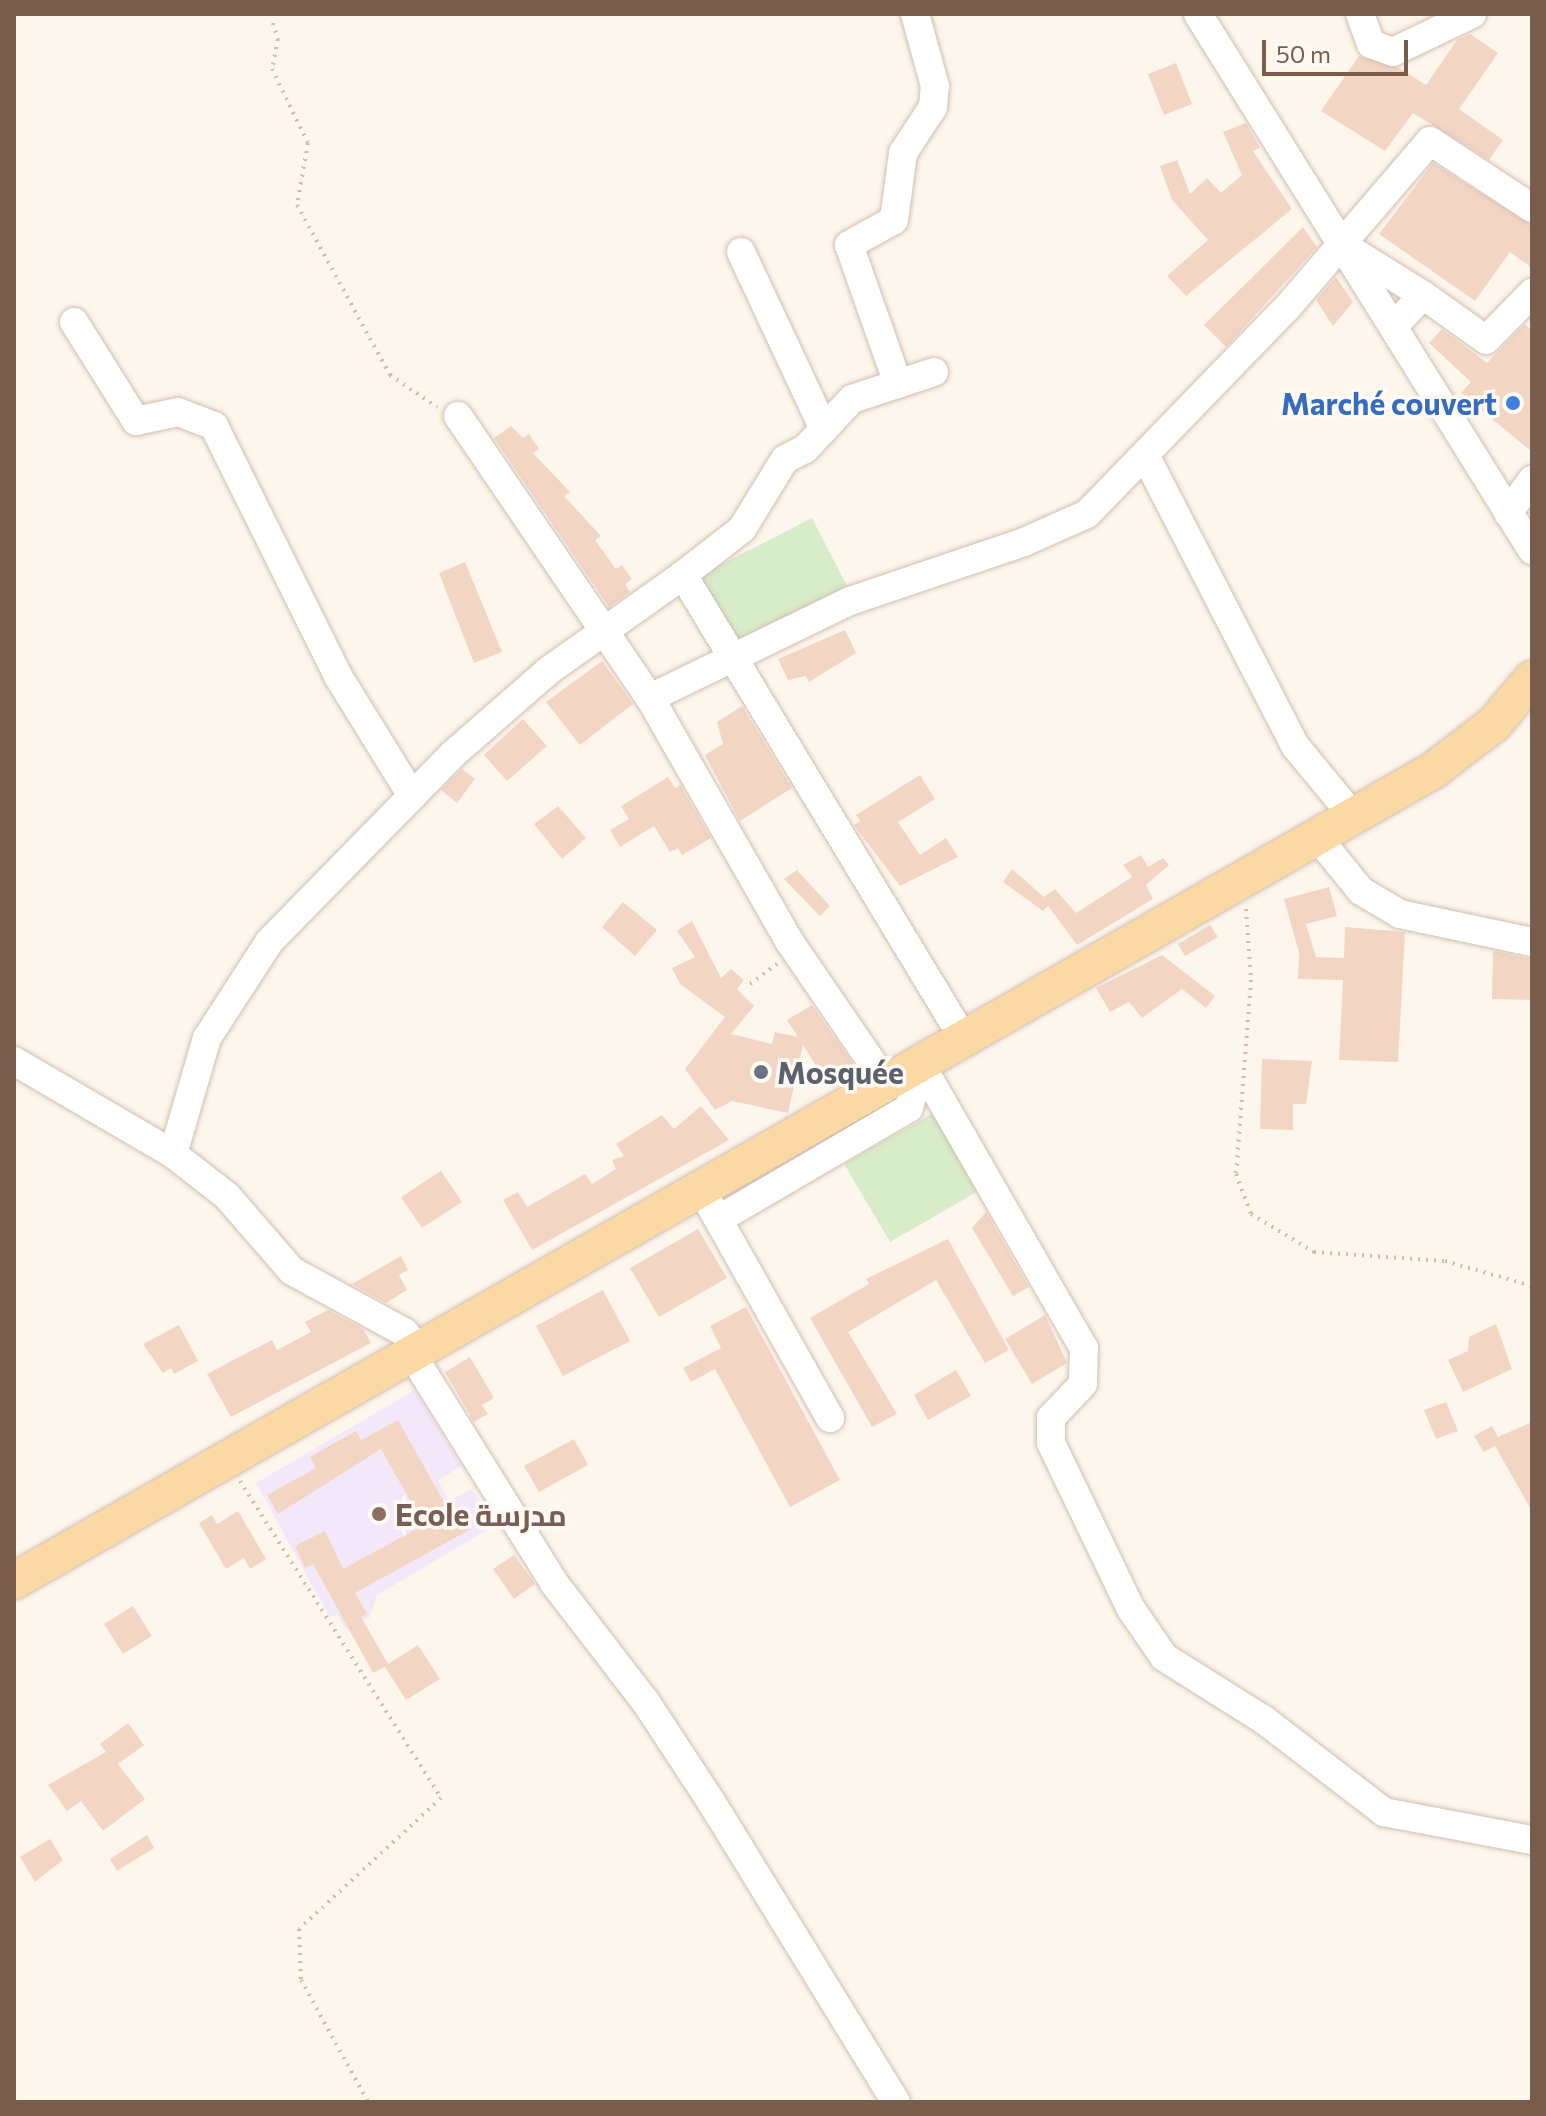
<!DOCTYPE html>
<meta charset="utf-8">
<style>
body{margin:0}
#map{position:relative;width:1546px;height:2116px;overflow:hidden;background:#fdf6ec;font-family:Commissioner,Cairo,sans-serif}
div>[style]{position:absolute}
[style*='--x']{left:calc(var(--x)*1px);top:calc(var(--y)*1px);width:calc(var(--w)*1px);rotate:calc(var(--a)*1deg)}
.education>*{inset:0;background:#f3e8fa}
.green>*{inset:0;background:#d8ecc9}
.building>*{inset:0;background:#f3d5c3}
.path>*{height:4px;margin-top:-2px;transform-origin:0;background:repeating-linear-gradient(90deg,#d9b8a5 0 2px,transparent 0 8px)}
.roads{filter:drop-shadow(0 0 2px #d1beb0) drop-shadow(0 0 2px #d1beb0)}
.minor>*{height:28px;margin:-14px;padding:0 14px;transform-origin:14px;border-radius:14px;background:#fff}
.major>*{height:36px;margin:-18px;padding:0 18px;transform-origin:18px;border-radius:18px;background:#fbd9a5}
.dots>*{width:22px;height:22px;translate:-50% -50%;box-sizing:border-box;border:4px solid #fffaf3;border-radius:50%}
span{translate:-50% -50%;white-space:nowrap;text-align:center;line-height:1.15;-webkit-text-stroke:7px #fffaf3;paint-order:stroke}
.shop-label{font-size:30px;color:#366cbe;font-weight:700}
.right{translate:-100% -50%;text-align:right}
.worship-label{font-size:30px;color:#5b616d;font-weight:700}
.left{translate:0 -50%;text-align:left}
.education-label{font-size:30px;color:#785e54;font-weight:700}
.frame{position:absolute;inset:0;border:16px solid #7a5c4d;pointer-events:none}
.scale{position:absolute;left:1262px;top:40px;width:146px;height:36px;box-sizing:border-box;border:4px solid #7a5c4d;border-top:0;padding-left:10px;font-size:24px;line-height:28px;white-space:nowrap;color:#7a5c4d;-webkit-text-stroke:6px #fffaf3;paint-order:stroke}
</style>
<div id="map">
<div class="education">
<i style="clip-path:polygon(415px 1390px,461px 1466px,438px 1481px,449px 1501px,472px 1489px,494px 1526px,377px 1595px,370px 1617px,346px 1630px,337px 1614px,330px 1618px,256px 1483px)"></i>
</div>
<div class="green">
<i style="clip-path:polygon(812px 518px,848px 588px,733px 645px,698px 576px)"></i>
<i style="clip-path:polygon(935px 1112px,980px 1190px,890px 1242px,844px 1164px)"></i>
</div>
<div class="building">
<i style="clip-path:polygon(1470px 34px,1498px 53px,1459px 109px,1503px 140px,1489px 160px,1413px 113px,1385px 151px,1321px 111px,1359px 56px,1399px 68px,1426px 85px,1457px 40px)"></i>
<i style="clip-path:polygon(1176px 63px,1192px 104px,1164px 115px,1148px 74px)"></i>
<i style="clip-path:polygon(1246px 123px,1260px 148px,1253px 151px,1292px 209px,1186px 296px,1167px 276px,1208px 240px,1172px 200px,1160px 166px,1177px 160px,1190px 194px,1207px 178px,1221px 193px,1242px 175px,1223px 132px)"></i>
<i style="clip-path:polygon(1433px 163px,1532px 225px,1532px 268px,1510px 252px,1475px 301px,1379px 234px)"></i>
<i style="clip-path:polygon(1303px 227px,1317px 247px,1226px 347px,1204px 325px)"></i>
<i style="clip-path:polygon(1336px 277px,1353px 302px,1333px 326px,1316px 300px)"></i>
<i style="clip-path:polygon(1525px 324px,1532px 331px,1532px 452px,1461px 393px,1471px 382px,1429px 343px,1442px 329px,1487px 363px)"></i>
<i style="clip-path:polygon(511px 426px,523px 438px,529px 434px,539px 449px,533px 453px,570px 492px,564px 496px,601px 536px,595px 540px,616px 569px,622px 565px,632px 579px,625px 584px,630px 592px,609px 607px,494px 438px)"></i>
<i style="clip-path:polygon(465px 562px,502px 652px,474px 663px,439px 573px)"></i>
<i style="clip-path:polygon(845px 630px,856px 653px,809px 682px,806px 676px,788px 680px,778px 659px)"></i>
<i style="clip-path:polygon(602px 661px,633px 704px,580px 745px,546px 702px)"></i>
<i style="clip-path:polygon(742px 706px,792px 788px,740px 821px,705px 755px,723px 744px,717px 722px)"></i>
<i style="clip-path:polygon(523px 719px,547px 746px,507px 781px,484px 755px)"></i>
<i style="clip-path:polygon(462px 769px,475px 779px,457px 803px,441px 790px)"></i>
<i style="clip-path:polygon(920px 775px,935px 799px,898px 822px,920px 855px,946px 838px,958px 857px,900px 886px,854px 825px,860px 821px,856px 815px)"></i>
<i style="clip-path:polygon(668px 777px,675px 788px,680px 785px,711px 838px,682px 855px,678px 848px,670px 852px,654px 826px,620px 847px,610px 830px,629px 819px,621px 806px)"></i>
<i style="clip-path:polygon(558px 806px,586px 838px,562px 859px,534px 824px)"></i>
<i style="clip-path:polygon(1141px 855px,1148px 867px,1163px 858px,1169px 865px,1146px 885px,1153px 899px,1077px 945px,1048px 906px,1043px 911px,1003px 882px,1012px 869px,1044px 897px,1055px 889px,1076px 913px,1132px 877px,1123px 865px)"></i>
<i style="clip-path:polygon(797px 870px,830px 906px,820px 916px,784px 879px)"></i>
<i style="clip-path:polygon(1329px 887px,1337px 916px,1306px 924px,1316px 957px,1344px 958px,1345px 927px,1405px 932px,1398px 1062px,1339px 1060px,1343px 980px,1298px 979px,1299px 953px,1284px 899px)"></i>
<i style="clip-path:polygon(623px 902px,657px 930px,635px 956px,602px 927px)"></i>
<i style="clip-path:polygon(692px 921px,721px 978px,731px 969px,744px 980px,737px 989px,754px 1006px,731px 1034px,772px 1044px,775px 1032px,798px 1037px,787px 1020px,812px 1005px,858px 1071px,830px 1088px,803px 1045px,788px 1113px,732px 1101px,715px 1110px,685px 1069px,725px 1017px,680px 984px,672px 968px,695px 957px,677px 931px)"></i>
<i style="clip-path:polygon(1210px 925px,1218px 937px,1185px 956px,1178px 944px)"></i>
<i style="clip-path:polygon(1493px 951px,1532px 959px,1532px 1000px,1492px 999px)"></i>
<i style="clip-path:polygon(1162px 955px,1215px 996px,1206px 1008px,1182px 989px,1142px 1018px,1129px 1002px,1110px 1012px,1096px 988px)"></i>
<i style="clip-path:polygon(1262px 1059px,1312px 1061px,1306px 1104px,1293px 1104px,1293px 1130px,1260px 1129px)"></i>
<i style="clip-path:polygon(701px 1106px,729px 1140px,532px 1250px,503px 1200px,518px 1192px,527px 1207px,585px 1174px,592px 1184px,616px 1169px,612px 1160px,624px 1156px,616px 1144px,662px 1115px,674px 1129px)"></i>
<i style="clip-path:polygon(441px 1171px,462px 1202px,422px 1228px,401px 1197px)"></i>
<i style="clip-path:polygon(986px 1212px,1029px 1287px,1013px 1296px,972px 1228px)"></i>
<i style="clip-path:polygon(698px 1229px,727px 1278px,659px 1317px,630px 1268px)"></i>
<i style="clip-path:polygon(948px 1239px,1009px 1350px,985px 1363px,936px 1280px,848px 1332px,897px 1414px,872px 1427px,810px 1318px,869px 1284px,866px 1279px)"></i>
<i style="clip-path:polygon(401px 1256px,408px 1270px,399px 1275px,407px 1290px,386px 1303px,352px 1284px)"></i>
<i style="clip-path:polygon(603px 1290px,630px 1341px,563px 1376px,536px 1326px)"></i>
<i style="clip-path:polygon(746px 1307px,840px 1480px,790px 1507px,715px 1369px,691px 1382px,683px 1368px,721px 1348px,710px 1326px)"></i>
<i style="clip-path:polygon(328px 1310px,363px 1329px,371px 1343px,231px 1417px,207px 1374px,272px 1340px,277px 1350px,311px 1332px,305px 1322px)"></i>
<i style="clip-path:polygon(1045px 1315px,1067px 1363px,1032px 1384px,1005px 1339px)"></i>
<i style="clip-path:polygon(1496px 1324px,1512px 1369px,1463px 1392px,1448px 1360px,1468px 1351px,1469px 1337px)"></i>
<i style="clip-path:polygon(179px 1325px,198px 1361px,174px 1374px,171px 1368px,163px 1373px,143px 1344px)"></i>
<i style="clip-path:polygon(470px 1357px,494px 1398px,482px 1405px,488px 1414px,474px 1422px,445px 1372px)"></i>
<i style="clip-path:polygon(956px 1370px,971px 1396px,928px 1420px,914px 1395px)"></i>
<i style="clip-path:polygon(1446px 1402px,1458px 1431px,1436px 1439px,1424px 1410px)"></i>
<i style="clip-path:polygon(398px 1420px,449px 1511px,458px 1506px,471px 1529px,355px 1593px,367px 1614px,361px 1617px,388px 1664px,418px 1645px,440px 1679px,406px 1700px,385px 1667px,373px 1673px,313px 1564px,305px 1568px,295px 1546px,325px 1531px,343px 1569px,424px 1525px,381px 1449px,278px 1514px,267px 1495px,316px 1468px,310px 1457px,356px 1431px,361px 1440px)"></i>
<i style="clip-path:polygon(1532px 1422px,1532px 1511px,1495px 1446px,1484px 1452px,1474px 1436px,1492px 1426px,1498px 1437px)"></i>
<i style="clip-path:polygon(574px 1439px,588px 1465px,539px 1492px,524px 1466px)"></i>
<i style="clip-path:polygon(238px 1511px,266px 1559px,250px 1569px,244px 1558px,226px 1569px,199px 1523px,212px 1515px,217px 1524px)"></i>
<i style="clip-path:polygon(514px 1555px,535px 1584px,514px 1599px,493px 1569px)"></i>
<i style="clip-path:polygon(133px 1606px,152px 1636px,123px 1654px,104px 1624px)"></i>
<i style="clip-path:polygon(128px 1723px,144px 1745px,118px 1764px,145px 1799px,103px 1831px,81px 1801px,67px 1811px,48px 1785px,106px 1752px,100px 1744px)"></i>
<i style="clip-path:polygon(147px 1835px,154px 1848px,117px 1871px,110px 1859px)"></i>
<i style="clip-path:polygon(50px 1839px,63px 1860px,35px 1882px,20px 1857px)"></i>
</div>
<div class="path">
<i style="--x:273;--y:23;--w:17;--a:73"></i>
<i style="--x:278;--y:39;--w:31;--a:101"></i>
<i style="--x:272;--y:69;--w:82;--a:64.1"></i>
<i style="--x:308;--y:143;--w:63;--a:100.1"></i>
<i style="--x:297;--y:205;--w:194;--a:61.3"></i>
<i style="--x:390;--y:375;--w:57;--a:34.2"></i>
<i style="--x:1246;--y:909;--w:71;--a:86"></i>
<i style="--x:1251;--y:980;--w:195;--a:94.4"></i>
<i style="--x:1236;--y:1174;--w:43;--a:69.4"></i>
<i style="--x:1251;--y:1214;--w:74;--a:31.1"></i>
<i style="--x:1314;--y:1252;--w:131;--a:3.9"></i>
<i style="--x:1445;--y:1261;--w:91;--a:16"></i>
<i style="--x:750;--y:984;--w:34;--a:-37"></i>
<i style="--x:240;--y:1481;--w:375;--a:57.6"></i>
<i style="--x:441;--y:1798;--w:193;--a:137.3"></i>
<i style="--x:299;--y:1929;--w:51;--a:87.8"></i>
<i style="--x:301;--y:1980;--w:139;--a:61.2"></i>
</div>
<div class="roads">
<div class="minor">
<i style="--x:1198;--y:14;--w:632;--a:58.07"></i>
<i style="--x:1360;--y:14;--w:32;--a:70"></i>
<i style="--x:1371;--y:44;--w:23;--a:20"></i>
<i style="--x:1393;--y:52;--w:88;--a:-25.7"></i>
<i style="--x:1349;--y:249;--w:87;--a:31.9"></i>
<i style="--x:741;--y:252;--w:195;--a:64.9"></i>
<i style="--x:74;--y:322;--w:117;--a:57.9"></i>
<i style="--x:136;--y:421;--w:43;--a:-12.1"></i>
<i style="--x:178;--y:412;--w:39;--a:21"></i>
<i style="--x:214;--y:426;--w:279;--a:63.6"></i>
<i style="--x:338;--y:676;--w:141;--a:58.3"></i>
<i style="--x:1394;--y:326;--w:42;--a:-46.9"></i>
<i style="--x:1423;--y:295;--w:77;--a:35.5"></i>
<i style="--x:1486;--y:340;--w:66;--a:-45.6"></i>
<i style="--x:934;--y:372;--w:86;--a:161.8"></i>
<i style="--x:852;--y:399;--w:69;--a:133.2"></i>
<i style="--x:805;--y:449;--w:22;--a:153"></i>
<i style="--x:785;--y:459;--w:82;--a:121.6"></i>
<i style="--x:742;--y:529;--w:75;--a:142.1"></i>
<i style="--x:683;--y:575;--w:545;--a:58.82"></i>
<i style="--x:898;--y:384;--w:147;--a:-109.4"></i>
<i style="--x:849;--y:245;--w:51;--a:-29.1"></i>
<i style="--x:894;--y:220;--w:68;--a:-82.3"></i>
<i style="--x:903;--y:153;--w:55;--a:-56.9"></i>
<i style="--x:933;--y:107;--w:21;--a:-85"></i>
<i style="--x:935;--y:86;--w:75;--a:-105.5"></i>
<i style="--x:458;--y:416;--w:341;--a:55.8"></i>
<i style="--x:650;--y:698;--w:222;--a:-25.9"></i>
<i style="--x:850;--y:601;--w:184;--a:-18.7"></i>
<i style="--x:1024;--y:542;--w:69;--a:-24"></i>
<i style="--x:1087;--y:514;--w:286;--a:-45.9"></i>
<i style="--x:1286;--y:309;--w:221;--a:-49.4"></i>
<i style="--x:1430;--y:141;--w:122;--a:33.3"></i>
<i style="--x:1146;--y:457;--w:326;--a:62.7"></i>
<i style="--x:1296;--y:747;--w:89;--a:50.4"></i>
<i style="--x:1508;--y:513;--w:41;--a:-54"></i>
<i style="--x:650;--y:698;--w:280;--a:60.2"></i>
<i style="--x:789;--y:941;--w:173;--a:55.6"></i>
<i style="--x:1318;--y:838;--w:68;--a:50.9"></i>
<i style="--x:1361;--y:891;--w:45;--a:30.5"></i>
<i style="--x:1400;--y:914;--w:135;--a:12"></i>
<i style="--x:14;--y:1061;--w:184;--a:30.3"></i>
<i style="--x:173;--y:1154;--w:68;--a:37.9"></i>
<i style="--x:227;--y:1196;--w:99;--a:49.1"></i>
<i style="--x:292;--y:1271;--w:128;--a:28.6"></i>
<i style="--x:404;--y:1332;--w:23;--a:49"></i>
<i style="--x:921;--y:1065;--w:327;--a:60.1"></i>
<i style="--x:1084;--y:1348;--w:36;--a:92"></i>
<i style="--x:1083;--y:1384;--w:47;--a:133.3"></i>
<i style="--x:1051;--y:1418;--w:25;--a:90"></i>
<i style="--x:1051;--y:1443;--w:184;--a:64.3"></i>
<i style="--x:1131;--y:1609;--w:58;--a:55.5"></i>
<i style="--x:1164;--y:1657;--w:118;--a:32.2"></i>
<i style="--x:1264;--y:1720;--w:151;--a:37.5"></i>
<i style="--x:1384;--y:1812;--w:151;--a:10.7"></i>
<i style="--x:173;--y:1154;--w:121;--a:-73.7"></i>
<i style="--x:207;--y:1038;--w:114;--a:-57.1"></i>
<i style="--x:269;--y:942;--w:263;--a:-45.6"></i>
<i style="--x:453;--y:754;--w:126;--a:-41.1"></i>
<i style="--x:548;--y:671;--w:166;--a:-35.4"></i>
<i style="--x:701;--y:1189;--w:263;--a:60.6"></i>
<i style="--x:719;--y:1219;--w:220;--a:-30.3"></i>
<i style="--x:909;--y:1108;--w:20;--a:-75"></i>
<i style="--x:914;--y:1089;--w:17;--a:-121"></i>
<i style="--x:411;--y:1353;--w:271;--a:58.1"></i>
<i style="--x:554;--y:1583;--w:149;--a:52.4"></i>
<i style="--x:645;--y:1701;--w:122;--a:56.7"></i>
<i style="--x:712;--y:1803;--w:351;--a:58.4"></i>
</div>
<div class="major">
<i style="--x:14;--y:1581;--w:1635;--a:-29.73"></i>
<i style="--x:1434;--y:770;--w:76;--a:-37.5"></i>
<i style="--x:1494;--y:724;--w:59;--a:-49.8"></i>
</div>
</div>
<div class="dots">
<i style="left:1513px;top:403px;background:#3f7fe0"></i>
<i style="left:761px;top:1072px;background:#6b7280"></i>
<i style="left:379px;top:1514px;background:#8d6e63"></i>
</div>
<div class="shop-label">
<span class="right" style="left:1497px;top:403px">Marché couvert</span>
</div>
<div class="worship-label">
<span class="left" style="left:777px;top:1072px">Mosquée</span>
</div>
<div class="education-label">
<span class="left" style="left:395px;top:1514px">Ecole مدرسة</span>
</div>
<div class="frame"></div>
<div class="scale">50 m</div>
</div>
